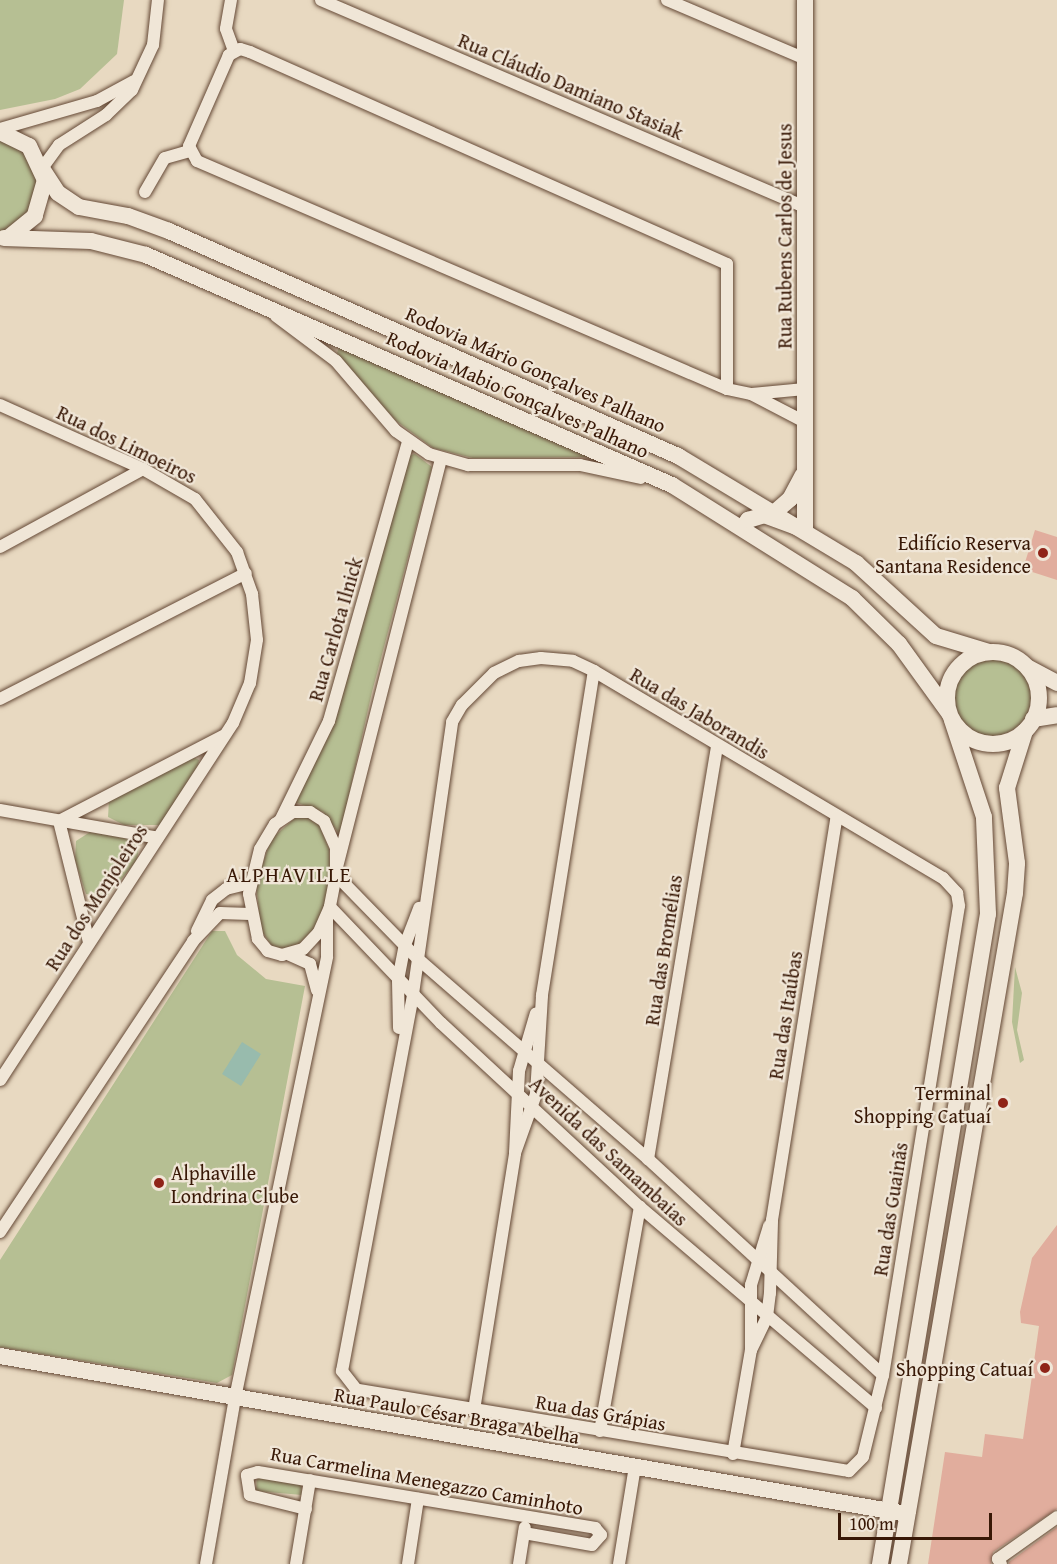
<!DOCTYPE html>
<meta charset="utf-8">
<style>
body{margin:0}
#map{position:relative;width:1057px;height:1564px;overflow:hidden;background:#e8d9c1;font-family:"Gentium Book Plus",serif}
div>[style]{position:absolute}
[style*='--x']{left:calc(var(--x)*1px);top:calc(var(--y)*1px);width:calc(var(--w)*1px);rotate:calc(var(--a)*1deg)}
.green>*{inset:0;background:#b6bf93}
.round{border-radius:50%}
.water>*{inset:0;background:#98bbad}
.building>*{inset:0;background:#e1ad9d}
.roads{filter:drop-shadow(0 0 2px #644835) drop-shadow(0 0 2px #644835)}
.street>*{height:12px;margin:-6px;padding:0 6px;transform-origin:6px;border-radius:6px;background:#f0e6d7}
.secondary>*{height:16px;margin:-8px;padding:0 8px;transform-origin:8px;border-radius:8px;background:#f0e6d7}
.secondary>.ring{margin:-8px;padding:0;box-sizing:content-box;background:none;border:16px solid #f0e6d7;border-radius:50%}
.dots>*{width:16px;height:16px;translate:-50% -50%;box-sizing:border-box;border:3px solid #f0e6d7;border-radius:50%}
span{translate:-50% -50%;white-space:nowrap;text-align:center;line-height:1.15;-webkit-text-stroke:4.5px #f0e6d7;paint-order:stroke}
.street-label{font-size:20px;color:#381806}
.poi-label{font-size:20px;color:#381806}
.right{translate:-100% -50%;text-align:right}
.left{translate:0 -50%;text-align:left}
.neighbourhood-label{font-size:21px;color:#381806;letter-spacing:1.5px}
.scale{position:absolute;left:838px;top:1513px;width:154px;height:27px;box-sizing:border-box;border:3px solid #381806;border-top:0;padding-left:8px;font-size:18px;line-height:21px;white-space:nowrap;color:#381806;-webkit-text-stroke:4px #f0e6d7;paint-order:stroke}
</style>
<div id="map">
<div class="green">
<i style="clip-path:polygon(0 0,124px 0,117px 54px,80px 89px,55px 99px,0 110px)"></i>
<i style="clip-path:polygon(0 139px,23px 150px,37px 172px,34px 207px,16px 226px,0 232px)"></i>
<i style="clip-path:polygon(339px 347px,589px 457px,473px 458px,433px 448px,395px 420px,337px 353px)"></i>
<i style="clip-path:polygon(415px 454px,432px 467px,372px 692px,340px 835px,323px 812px,292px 801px,334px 725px,410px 455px)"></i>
<i class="round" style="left:953px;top:658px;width:78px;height:78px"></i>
<i style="clip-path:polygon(193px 757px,199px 760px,198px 765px,160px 825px,124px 825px,108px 817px,109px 800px)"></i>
<i style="clip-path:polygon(295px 818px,309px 818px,319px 825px,329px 849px,330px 875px,325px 905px,314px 929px,299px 944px,283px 949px,272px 946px,261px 930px,256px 884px,271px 839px)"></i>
<i style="clip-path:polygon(90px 832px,134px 840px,139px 846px,137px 860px,106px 898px,86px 894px,75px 860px,76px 841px)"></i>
<i style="clip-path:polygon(212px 931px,225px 931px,237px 955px,266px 979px,305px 986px,232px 1375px,217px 1383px,0 1347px,0 1260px)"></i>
<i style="clip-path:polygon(1015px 967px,1022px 993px,1017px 1030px,1024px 1060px,1020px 1063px,1012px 1022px)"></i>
<i style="clip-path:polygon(257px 1477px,301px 1484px,302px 1495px,256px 1491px)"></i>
</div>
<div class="water">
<i style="clip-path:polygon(242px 1042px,261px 1054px,241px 1086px,222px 1074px)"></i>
</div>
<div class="building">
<i style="clip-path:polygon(1035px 530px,1057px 537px,1057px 580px,1023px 569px)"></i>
<i style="clip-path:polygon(1057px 1225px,1057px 1509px,993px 1552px,991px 1564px,928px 1564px,945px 1452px,982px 1457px,985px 1434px,1023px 1439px,1039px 1326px,1021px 1323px,1020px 1312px,1032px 1258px)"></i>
<i style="clip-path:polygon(1057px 1527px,1057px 1564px,1009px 1564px,1009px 1562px)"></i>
</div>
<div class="roads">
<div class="street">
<i style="--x:231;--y:0;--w:29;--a:100"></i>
<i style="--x:226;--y:29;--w:23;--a:70"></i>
<i style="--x:321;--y:0;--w:526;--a:23.16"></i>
<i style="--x:667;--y:0;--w:150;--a:23.1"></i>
<i style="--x:0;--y:129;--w:101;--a:-16.1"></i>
<i style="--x:97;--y:101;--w:42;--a:-28.4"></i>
<i style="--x:43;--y:167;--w:27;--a:-54"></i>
<i style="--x:59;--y:145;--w:56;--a:-32.6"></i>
<i style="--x:106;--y:115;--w:36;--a:-44"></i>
<i style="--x:132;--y:90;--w:50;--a:-65"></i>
<i style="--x:153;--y:45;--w:45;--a:-83.7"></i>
<i style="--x:145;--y:192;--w:39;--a:-60"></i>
<i style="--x:165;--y:158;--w:25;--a:-16"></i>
<i style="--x:276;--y:316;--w:75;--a:36.9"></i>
<i style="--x:336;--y:361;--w:92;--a:49.4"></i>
<i style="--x:396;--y:431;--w:40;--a:34.9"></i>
<i style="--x:429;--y:454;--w:41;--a:15.8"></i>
<i style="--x:468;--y:465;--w:112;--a:0"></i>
<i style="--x:580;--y:465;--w:62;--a:12"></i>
<i style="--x:727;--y:389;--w:125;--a:-90"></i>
<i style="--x:727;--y:264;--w:522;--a:-156.04"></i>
<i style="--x:250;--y:52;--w:10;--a:-163"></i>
<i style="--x:240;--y:49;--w:13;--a:151"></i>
<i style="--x:229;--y:55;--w:99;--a:113.7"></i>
<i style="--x:189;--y:146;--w:17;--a:62"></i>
<i style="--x:197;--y:161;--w:577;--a:23.28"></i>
<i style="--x:727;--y:389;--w:25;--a:12"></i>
<i style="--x:751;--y:394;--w:61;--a:27.4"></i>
<i style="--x:752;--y:394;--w:53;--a:-5.4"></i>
<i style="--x:0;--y:405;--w:157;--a:24.1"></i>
<i style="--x:143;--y:469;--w:60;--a:30"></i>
<i style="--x:195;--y:499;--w:68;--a:51.6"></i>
<i style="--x:237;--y:552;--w:45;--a:70.3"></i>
<i style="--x:252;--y:594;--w:46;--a:83.8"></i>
<i style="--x:257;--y:640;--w:44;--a:99.2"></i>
<i style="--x:250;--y:683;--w:43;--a:113"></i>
<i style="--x:233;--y:723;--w:426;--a:123.1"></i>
<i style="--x:0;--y:547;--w:163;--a:-28.6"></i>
<i style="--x:541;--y:658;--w:32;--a:5"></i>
<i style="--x:573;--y:661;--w:23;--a:25"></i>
<i style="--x:594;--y:671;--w:406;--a:30.7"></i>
<i style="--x:943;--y:878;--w:21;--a:47"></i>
<i style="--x:957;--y:893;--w:13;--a:81"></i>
<i style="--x:959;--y:906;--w:475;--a:99.2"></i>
<i style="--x:883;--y:1375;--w:84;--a:103.7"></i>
<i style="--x:863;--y:1457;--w:20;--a:135"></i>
<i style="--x:849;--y:1471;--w:500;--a:-170.6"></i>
<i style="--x:356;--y:1389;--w:23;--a:-128"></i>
<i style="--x:342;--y:1371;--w:384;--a:-79.3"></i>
<i style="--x:413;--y:994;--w:275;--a:-81.8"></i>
<i style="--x:452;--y:722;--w:20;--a:-60"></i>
<i style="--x:462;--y:705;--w:45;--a:-45"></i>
<i style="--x:494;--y:673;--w:28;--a:-26"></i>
<i style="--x:519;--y:661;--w:22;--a:-8"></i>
<i style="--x:0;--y:699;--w:276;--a:-27.1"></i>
<i style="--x:0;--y:810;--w:160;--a:10"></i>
<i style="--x:293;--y:812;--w:17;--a:0"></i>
<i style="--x:310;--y:812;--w:17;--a:33"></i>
<i style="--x:324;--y:821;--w:30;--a:66"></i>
<i style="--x:336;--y:848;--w:27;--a:90"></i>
<i style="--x:336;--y:875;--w:33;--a:101"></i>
<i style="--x:330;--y:907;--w:27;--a:114"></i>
<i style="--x:319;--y:932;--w:23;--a:133"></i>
<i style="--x:303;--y:949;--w:22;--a:164"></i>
<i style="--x:282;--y:955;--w:15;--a:-164"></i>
<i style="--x:268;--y:951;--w:16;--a:-130"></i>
<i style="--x:258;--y:939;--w:46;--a:-101.3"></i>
<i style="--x:249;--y:894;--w:46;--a:-76.3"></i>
<i style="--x:260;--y:849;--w:29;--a:-59"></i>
<i style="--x:275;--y:824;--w:22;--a:-34"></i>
<i style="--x:281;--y:819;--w:109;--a:-63.9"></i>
<i style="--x:329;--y:721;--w:290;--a:-74.2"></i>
<i style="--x:59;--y:821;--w:185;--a:-27.4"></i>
<i style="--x:59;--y:821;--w:125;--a:76.1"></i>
<i style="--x:337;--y:867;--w:420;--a:-75.7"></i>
<i style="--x:336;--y:875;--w:117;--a:45.7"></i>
<i style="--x:418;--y:959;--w:305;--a:41"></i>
<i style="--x:648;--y:1159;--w:319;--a:42.6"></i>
<i style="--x:330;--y:907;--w:161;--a:46.3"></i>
<i style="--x:441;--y:1023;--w:271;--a:42.8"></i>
<i style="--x:640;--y:1207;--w:310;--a:40.4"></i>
<i style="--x:197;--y:931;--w:34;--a:-64"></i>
<i style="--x:212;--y:900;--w:18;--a:-38"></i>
<i style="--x:226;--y:889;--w:25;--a:-14"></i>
<i style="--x:290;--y:955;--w:22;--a:24"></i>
<i style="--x:310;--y:964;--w:27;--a:75"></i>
<i style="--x:399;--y:1028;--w:48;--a:-91.2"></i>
<i style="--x:398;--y:980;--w:36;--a:-79"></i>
<i style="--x:405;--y:945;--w:40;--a:-69"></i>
<i style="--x:515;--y:1153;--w:63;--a:-70.4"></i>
<i style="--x:536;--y:1094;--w:99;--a:-86.5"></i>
<i style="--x:542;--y:995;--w:328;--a:-80.9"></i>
<i style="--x:648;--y:1159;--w:417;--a:-80.5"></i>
<i style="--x:0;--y:1232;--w:349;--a:-56.4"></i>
<i style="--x:193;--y:941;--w:39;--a:-46"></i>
<i style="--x:220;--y:913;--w:30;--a:2"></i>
<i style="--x:751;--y:1350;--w:37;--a:-64"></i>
<i style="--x:767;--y:1317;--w:24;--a:-83"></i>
<i style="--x:770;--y:1293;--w:73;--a:-88.4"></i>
<i style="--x:772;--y:1220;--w:409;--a:-80.9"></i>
<i style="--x:474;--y:1410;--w:260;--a:-80.9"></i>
<i style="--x:515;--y:1153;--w:82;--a:-87.2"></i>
<i style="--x:519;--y:1071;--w:60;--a:-73.7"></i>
<i style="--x:600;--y:1431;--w:228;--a:-79.9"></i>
<i style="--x:733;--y:1454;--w:106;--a:-80.2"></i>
<i style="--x:751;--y:1350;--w:65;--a:-90"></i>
<i style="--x:751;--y:1285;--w:62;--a:-73"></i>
<i style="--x:306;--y:1509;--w:58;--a:-166"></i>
<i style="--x:250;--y:1495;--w:20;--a:-99"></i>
<i style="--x:247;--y:1475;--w:11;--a:-15"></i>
<i style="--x:258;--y:1472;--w:342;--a:9.4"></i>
<i style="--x:595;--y:1528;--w:9;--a:49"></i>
<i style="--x:601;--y:1535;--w:13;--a:132"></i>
<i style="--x:592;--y:1545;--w:69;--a:-170"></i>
<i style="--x:206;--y:1564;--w:169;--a:-80.1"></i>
<i style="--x:235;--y:1398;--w:451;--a:-78.2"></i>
<i style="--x:327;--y:956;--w:41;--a:-90"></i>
<i style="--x:296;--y:1564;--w:85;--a:-80.5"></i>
<i style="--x:408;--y:1564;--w:66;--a:-81.3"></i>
<i style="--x:519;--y:1564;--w:37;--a:-81"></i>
<i style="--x:619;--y:1564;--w:99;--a:-80.7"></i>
<i style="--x:1001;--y:1564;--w:6;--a:-121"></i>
<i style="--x:998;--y:1559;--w:72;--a:-35.4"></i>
</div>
<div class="secondary">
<i style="--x:0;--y:132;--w:32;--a:26"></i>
<i style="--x:29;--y:146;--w:38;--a:65"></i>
<i style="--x:45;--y:180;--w:37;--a:106"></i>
<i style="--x:35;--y:216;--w:32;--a:141"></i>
<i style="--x:43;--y:170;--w:27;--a:57"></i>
<i style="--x:58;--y:193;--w:25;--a:34"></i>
<i style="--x:79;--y:207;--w:50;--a:10.4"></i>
<i style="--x:128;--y:216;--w:44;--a:20.1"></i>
<i style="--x:169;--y:231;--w:557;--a:23.85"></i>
<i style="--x:678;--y:456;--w:208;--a:31"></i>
<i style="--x:856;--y:563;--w:108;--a:42.4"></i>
<i style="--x:936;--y:636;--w:55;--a:16.8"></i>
<i style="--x:4;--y:238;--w:87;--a:2"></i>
<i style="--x:91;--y:241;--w:57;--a:14.3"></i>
<i style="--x:146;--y:255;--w:574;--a:23.62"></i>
<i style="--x:672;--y:485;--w:213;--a:32.1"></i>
<i style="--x:852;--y:598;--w:66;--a:44.4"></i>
<i style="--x:899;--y:644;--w:85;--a:54.1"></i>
<i style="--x:775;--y:512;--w:20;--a:-41"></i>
<i style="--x:790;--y:499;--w:27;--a:-62"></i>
<i style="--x:743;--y:527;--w:9;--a:-54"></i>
<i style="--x:748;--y:520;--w:17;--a:-17"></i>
<i style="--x:764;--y:515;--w:44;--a:20.1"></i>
<i style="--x:805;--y:530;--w:530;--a:-90"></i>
<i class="ring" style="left:947px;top:652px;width:76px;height:76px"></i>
<i style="--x:1029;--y:668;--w:32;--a:28"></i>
<i style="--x:1033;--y:719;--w:24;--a:-9"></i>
<i style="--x:0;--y:1356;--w:921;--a:9.88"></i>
<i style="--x:880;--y:1564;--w:659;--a:-80.57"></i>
<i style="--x:988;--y:914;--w:97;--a:-92.4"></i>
<i style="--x:984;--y:817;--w:102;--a:-108.3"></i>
<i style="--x:899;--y:1564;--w:681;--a:-80.19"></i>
<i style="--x:1015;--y:893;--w:30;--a:-86"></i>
<i style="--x:1017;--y:863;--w:76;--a:-97.6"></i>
<i style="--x:1007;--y:788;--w:60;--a:-72.5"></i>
</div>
</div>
<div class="dots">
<i style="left:1043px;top:553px;background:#8f2418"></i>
<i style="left:1003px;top:1103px;background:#8f2418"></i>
<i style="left:159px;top:1183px;background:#8f2418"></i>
<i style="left:1045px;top:1368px;background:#8f2418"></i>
</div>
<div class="street-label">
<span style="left:571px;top:86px;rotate:23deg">Rua Cláudio Damiano Stasiak</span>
<span style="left:784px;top:236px;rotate:-90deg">Rua Rubens Carlos de Jesus</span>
<span style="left:536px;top:369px;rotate:24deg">Rodovia Mário Gonçalves Palhano</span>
<span style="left:518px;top:394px;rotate:24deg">Rodovia Mabio Gonçalves Palhano</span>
<span style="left:127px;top:444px;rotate:26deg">Rua dos Limoeiros</span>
<span style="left:335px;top:629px;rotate:-74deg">Rua Carlota Ilnick</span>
<span style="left:700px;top:713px;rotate:31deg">Rua das Jaborandis</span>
<span style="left:96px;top:897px;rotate:-57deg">Rua dos Monjoleiros</span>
<span style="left:663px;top:950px;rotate:-81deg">Rua das Bromélias</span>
<span style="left:785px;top:1015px;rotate:-81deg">Rua das Itaúbas</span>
<span style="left:609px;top:1151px;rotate:43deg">Avenida das Samambaias</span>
<span style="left:890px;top:1209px;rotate:-81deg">Rua das Guainãs</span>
<span style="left:601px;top:1412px;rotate:10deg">Rua das Grápias</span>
<span style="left:457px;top:1415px;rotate:10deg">Rua Paulo César Braga Abelha</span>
<span style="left:427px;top:1480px;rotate:10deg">Rua Carmelina Menegazzo Caminhoto</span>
</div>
<div class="poi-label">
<span class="right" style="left:1031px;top:554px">Edifício Reserva<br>Santana Residence</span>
<span class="right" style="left:991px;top:1104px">Terminal<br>Shopping Catuaí</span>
<span class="left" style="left:171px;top:1184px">Alphaville<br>Londrina Clube</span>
<span class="right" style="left:1033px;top:1368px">Shopping Catuaí</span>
</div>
<div class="neighbourhood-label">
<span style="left:289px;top:875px">ALPHAVILLE</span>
</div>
<div class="scale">100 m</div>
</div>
